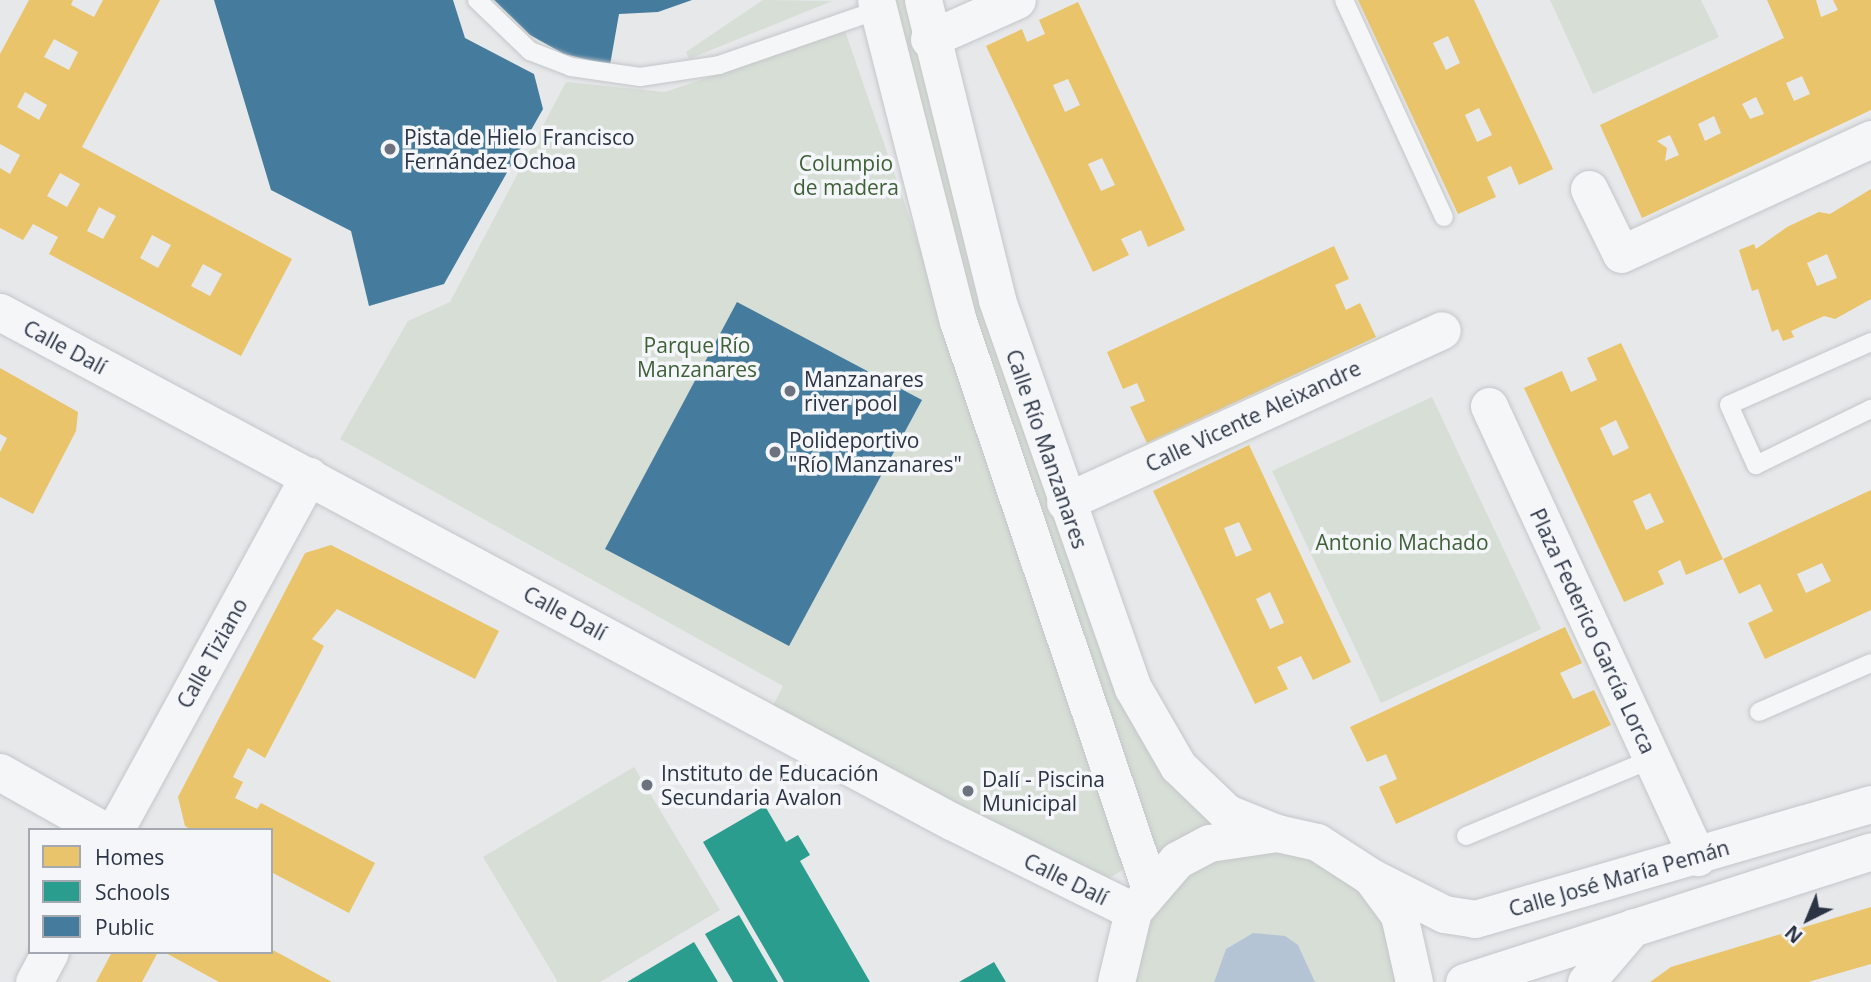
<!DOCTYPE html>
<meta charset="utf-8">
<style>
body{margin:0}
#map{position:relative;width:1871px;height:982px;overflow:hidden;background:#e6e8ea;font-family:"Open Sans",sans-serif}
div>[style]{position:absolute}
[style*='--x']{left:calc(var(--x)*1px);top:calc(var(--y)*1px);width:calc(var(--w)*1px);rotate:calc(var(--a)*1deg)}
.green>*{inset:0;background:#d6ded6}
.water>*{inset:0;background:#b4c4d5}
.homes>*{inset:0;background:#e9c46a}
.schools>*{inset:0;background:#2a9d8f}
.public>*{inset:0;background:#457b9d}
.roads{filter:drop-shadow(0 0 2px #c4c6c8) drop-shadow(0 0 2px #c4c6c8)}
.lane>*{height:18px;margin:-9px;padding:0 9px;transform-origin:9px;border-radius:9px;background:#f5f6f7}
.street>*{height:37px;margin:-18.5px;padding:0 18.5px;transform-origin:18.5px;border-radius:18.5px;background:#f5f6f7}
.dots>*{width:19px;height:19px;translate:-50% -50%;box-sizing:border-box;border:4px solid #f4f6f9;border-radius:50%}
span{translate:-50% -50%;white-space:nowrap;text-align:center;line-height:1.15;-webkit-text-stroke:7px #f4f6f9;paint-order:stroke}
.poi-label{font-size:21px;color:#2b3445}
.left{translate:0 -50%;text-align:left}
.park-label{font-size:21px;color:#3f6138}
.street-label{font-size:21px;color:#2b3445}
.legend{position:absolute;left:28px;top:828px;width:245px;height:126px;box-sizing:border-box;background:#f4f6f9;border:2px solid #a4a8b1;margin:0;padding:9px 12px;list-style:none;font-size:21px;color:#2b3445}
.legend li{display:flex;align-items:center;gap:14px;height:35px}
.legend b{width:35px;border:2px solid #a4a8b1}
.north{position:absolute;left:1773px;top:884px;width:70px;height:70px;-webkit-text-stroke:5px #f4f6f9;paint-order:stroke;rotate:223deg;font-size:19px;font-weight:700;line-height:28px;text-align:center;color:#2b3445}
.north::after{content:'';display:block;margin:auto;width:24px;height:32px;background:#2b3445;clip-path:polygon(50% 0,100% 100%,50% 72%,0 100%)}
</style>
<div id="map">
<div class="green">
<i style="clip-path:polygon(763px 0,832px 1px,689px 59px,686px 52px)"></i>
<i style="clip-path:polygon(885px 0,920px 0,1067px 528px,1220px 820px,1153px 863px,1020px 483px)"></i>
<i style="clip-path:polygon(1550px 0,1701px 0,1719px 37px,1593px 94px)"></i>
<i style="clip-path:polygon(845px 31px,1133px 863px,1099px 885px,767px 717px,783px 686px,340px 439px,408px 321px,450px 302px,566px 82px,665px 92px)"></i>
<i style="clip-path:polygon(1432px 397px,1541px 629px,1381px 703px,1272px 471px)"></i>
<i style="clip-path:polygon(634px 767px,720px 910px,600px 982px,558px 982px,483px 857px)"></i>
<i style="clip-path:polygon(1263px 847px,1306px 854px,1346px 875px,1376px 907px,1394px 948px,1398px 982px,1315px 982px,1298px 945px,1253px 933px,1226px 949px,1214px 982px,1131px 982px,1151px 908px,1181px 876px,1219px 855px)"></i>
</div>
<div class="water">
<i style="clip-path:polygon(1253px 933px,1285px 936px,1298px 945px,1315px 982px,1214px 982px,1226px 949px)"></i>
</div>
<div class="homes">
<i style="clip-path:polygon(evenodd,29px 0,73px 0,71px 5px,94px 17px,103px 0,160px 0,82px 147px,292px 259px,241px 356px,49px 254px,58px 237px,33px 224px,23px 240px,0 228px,0 168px,10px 174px,20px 155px,0 144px,0 54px,29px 0,54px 39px,78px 52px,69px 70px,44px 57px,54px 39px,29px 0,25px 92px,47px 105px,39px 120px,17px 107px,25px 92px,29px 0,60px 173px,80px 184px,67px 207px,47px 196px,60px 173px,29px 0,99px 207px,116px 216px,103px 239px,87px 231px,99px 207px,29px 0,152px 235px,171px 245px,158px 268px,140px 258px,152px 235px,29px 0,203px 264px,222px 274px,210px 296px,191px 286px,203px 264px)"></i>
<i style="clip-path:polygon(evenodd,1358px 0,1474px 0,1553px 169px,1519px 185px,1511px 166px,1487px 177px,1496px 197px,1458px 214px,1358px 0,1448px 36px,1460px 63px,1446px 70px,1433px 43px,1448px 36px,1358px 0,1479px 108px,1492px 135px,1477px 142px,1465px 115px,1479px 108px)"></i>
<i style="clip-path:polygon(evenodd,1767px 0,1816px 0,1821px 17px,1838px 10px,1833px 0,1871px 0,1871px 110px,1642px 218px,1600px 125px,1784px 38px,1767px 0,1802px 76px,1810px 94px,1794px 101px,1786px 83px,1802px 76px,1767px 0,1756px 97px,1764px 114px,1750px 119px,1742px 104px,1756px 97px,1767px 0,1714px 116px,1721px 133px,1705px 141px,1698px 124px,1714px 116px,1767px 0,1670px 135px,1679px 155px,1665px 161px,1667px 148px,1657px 141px,1670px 135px)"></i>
<i style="clip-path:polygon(evenodd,1078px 2px,1185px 230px,1148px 247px,1141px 230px,1121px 239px,1129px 255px,1093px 272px,986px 46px,1022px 29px,1027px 42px,1045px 34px,1039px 20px,1078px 2px,1068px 79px,1080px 105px,1065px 112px,1053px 85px,1068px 79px,1078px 2px,1102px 158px,1115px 185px,1101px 191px,1088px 164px,1102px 158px)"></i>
<i style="clip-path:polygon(evenodd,1871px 189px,1871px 299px,1835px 319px,1824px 316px,1791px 331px,1794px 337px,1783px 341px,1778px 329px,1772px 332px,1758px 289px,1752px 291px,1739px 250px,1754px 244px,1756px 249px,1787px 227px,1819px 212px,1830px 214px,1871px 189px,1827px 254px,1837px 278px,1817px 286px,1807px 263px,1827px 254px)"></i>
<i style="clip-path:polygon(1334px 246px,1349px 279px,1335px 285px,1346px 310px,1360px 303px,1376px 337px,1147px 443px,1130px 407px,1145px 401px,1137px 383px,1123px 389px,1107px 352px)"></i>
<i style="clip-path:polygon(evenodd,1621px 343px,1723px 559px,1871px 490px,1871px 610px,1765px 659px,1748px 623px,1773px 611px,1760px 584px,1739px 594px,1723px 559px,1686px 575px,1680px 560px,1658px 571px,1664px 584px,1624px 602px,1524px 388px,1562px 371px,1571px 392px,1597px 380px,1587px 358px,1621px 343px,1616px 420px,1629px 448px,1613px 456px,1600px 428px,1616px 420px,1621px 343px,1650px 493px,1664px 522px,1646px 530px,1633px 501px,1650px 493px,1621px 343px,1822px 563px,1831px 581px,1806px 593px,1797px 574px,1822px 563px)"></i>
<i style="clip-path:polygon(0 368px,78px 412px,76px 431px,33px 514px,0 497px,0 452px,7px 438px,0 434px)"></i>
<i style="clip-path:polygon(evenodd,1249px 445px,1351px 662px,1313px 680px,1301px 656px,1277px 667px,1288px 689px,1255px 704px,1153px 491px,1249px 445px,1239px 522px,1252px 550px,1236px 557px,1224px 528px,1239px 522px,1249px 445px,1270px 592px,1284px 623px,1270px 629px,1256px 599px,1270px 592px)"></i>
<i style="clip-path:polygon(331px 545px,499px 631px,475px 679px,337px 609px,312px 639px,324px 646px,265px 758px,248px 748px,233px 777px,243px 782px,235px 798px,257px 809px,261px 803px,375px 863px,349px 913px,271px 872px,271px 830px,192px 830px,185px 826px,178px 797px,305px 553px)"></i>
<i style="clip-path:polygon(1565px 627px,1582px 663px,1560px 673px,1573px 699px,1594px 690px,1611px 725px,1396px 824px,1379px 787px,1397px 779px,1386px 754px,1367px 762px,1350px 727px)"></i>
<i style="clip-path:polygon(1871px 907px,1871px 964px,1808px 982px,1650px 982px,1671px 967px)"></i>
<i style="clip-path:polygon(271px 949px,332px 982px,219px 982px,164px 952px)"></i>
<i style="clip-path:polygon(112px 952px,158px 952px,142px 982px,96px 982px)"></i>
</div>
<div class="schools">
<i style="clip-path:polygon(765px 806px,786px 842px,798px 835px,810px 855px,800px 861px,870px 982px,784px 982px,703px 842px)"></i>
<i style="clip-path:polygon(739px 915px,778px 982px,733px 982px,705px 934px)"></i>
<i style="clip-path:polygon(694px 942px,718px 982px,627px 982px)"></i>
<i style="clip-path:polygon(994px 962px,1006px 982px,959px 982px)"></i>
</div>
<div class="public">
<i style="clip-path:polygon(214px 0,453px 0,465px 38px,534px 74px,543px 109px,444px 284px,369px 306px,351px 231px,271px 190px)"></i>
<i style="clip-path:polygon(494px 0,692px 0,658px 12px,619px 14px,610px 65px,564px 54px,530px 35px)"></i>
<i style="clip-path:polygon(737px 302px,922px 400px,789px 646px,605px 549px)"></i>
</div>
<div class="roads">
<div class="lane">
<i style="--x:477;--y:0;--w:74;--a:43.9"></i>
<i style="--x:530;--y:51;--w:44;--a:21.3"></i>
<i style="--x:571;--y:67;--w:70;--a:8.2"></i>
<i style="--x:640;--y:77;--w:80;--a:-8.6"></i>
<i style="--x:719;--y:65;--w:168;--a:-19.1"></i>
<i style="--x:1344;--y:0;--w:239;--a:65.3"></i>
<i style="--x:1871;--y:342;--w:155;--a:156.1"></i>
<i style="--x:1729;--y:405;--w:66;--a:65.8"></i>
<i style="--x:1756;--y:465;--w:128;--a:-26"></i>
<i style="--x:1759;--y:712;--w:122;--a:-23.6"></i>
<i style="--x:1466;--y:836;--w:201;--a:-22.5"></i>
</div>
<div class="street">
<i style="--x:876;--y:0;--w:331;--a:75.7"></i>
<i style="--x:958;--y:321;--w:596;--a:71.32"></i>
<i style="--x:923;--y:0;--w:309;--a:76.1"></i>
<i style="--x:997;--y:300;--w:411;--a:70.7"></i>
<i style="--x:1133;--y:688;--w:90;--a:60"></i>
<i style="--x:1178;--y:766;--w:68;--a:43.8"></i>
<i style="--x:1227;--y:813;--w:54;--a:21.8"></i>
<i style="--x:929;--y:39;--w:96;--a:-23.9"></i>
<i style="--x:1589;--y:189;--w:72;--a:63.8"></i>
<i style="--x:1621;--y:254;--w:275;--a:-24.7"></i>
<i style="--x:0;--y:312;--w:1079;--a:28.16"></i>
<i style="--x:951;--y:821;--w:203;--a:26.3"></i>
<i style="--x:1489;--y:406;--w:497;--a:65.2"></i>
<i style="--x:1065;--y:502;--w:414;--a:-24.5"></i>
<i style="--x:0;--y:772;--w:118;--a:29.4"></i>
<i style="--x:115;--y:830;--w:404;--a:-61.3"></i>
<i style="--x:1371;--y:877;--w:82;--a:26.9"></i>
<i style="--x:1444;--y:914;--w:31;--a:9"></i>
<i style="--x:1475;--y:919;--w:412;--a:-16.2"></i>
<i style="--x:34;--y:982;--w:34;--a:-62"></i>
<i style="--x:1116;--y:982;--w:73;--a:-76.5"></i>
<i style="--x:1133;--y:911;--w:67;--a:-49.2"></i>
<i style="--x:1177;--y:860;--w:36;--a:-28"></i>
<i style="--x:1209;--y:843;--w:69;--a:-8.4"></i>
<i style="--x:1277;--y:833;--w:41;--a:12.7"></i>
<i style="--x:1317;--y:842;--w:64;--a:32.9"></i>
<i style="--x:1371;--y:877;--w:47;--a:53.6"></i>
<i style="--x:1399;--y:915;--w:69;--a:77.4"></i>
<i style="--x:1464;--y:982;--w:428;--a:-17.8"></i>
<i style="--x:1586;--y:982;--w:72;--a:-49.5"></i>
</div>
</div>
<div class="dots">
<i style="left:390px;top:149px;background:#6c737f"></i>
<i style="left:790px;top:391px;background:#6c737f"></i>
<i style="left:775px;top:452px;background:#6c737f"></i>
<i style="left:647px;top:785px;background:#6c737f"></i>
<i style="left:968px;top:791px;background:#6c737f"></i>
</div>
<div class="poi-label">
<span class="left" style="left:404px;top:149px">Pista de Hielo Francisco<br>Fernández Ochoa</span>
<span class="left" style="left:804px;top:391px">Manzanares<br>river pool</span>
<span class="left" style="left:789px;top:452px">Polideportivo<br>"Río Manzanares"</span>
<span class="left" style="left:661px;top:785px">Instituto de Educación<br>Secundaria Avalon</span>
<span class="left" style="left:982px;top:791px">Dalí - Piscina<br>Municipal</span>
</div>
<div class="park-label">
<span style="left:846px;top:175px">Columpio<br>de madera</span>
<span style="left:697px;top:357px">Parque Río<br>Manzanares</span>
<span style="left:1402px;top:542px">Antonio Machado</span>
</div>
<div class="street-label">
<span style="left:65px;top:347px;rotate:28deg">Calle Dalí</span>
<span style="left:1253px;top:416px;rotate:-25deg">Calle Vicente Aleixandre</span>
<span style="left:1047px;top:449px;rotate:71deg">Calle Río Manzanares</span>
<span style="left:565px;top:613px;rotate:28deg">Calle Dalí</span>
<span style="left:1593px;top:631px;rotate:65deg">Plaza Federico García Lorca</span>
<span style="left:212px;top:653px;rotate:-61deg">Calle Tiziano</span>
<span style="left:1619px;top:878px;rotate:-16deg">Calle José María Pemán</span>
<span style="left:1066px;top:879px;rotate:26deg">Calle Dalí</span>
</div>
<ul class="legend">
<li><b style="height:19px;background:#e9c46a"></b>Homes</li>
<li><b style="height:19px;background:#2a9d8f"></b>Schools</li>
<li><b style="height:19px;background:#457b9d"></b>Public</li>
</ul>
<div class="north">N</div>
</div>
